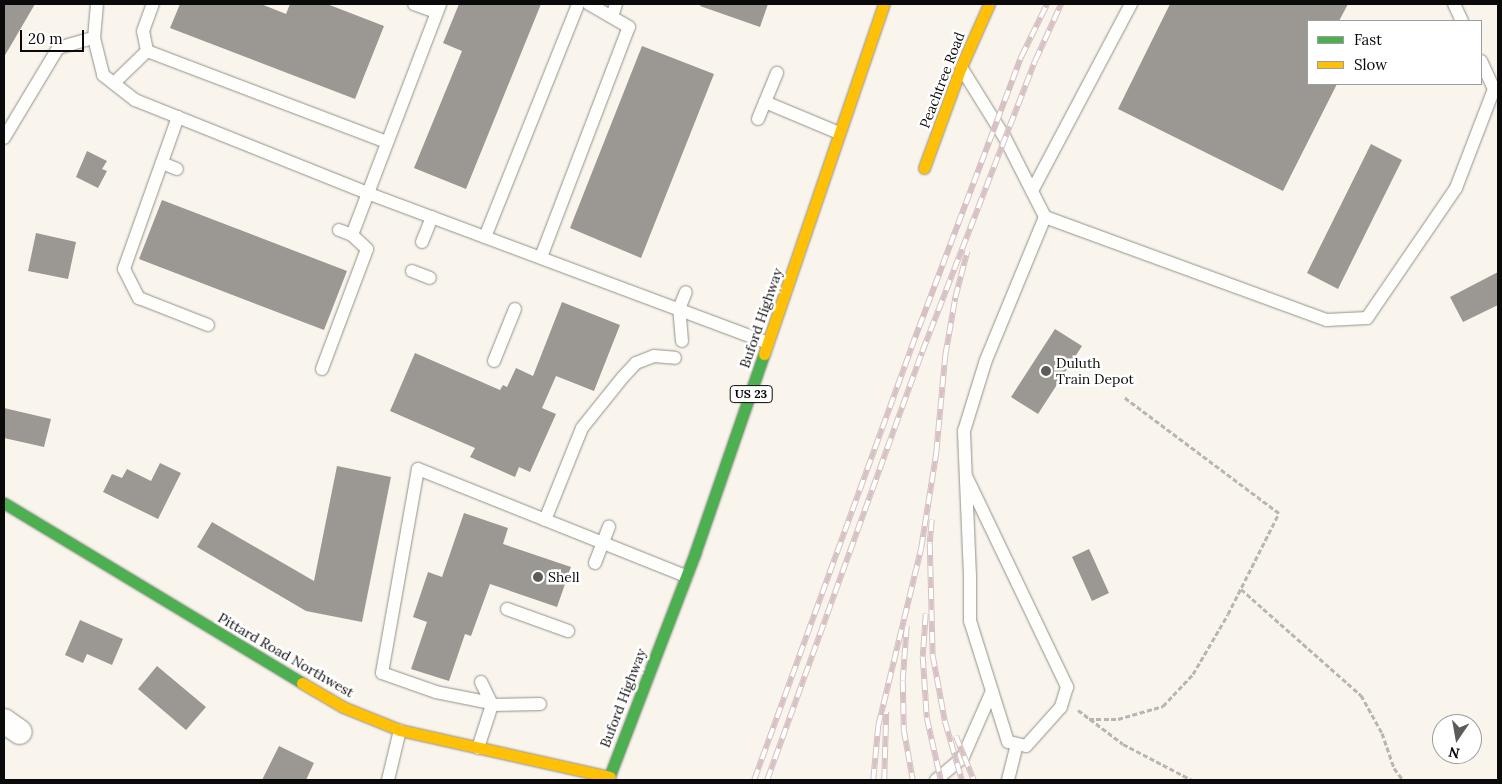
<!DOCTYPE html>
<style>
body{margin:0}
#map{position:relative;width:1502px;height:784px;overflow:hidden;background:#f9f5ec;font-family:Lora,serif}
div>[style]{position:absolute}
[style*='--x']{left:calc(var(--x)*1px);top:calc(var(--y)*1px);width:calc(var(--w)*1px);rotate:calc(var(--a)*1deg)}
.building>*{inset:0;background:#9b9893}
.path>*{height:3px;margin-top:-1.5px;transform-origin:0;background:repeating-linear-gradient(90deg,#b7b6b5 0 5px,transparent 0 7.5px)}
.roads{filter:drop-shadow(0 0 1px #92908c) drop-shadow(0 0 1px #92908c)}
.lane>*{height:12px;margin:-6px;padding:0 6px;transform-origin:6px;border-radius:6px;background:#fefefc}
.street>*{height:24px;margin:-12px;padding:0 12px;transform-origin:12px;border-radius:12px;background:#fefefc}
.fast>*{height:11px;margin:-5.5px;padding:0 5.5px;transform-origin:5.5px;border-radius:5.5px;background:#4caf50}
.slow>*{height:11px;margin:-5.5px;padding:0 5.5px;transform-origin:5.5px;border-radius:5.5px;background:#ffc107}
.rail>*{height:5.5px;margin-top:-2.75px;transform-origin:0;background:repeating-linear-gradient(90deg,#fff 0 11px,#d7c2c3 0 22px);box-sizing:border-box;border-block:1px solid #d7c2c3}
.dots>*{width:14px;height:14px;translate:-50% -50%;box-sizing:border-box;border:2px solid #fff;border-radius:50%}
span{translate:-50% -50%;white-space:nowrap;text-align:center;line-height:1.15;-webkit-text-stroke:5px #fff;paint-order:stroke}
.shield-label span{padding:1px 4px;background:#fff;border:1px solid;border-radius:4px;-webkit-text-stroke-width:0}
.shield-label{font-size:12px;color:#0a0a0a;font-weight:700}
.street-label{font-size:14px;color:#0a0a0a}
.poi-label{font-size:14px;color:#0a0a0a}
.left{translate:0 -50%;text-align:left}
.frame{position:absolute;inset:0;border:5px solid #0a0a0a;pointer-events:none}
.legend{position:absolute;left:1307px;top:20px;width:175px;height:65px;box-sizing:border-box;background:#fff;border:1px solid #9d9d9d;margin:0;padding:6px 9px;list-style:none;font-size:15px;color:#0a0a0a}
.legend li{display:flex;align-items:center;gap:10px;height:25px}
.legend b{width:25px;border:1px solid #9d9d9d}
.north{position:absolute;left:1432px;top:714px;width:50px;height:50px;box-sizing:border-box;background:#fff;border:1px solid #9d9d9d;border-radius:50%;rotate:192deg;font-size:14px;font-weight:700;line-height:20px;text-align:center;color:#0a0a0a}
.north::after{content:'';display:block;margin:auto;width:18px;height:22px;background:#5e5c59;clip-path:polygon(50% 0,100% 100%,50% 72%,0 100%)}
.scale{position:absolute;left:20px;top:30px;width:64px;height:22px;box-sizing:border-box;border:2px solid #0a0a0a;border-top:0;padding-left:6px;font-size:15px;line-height:18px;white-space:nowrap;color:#0a0a0a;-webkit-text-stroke:4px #fff;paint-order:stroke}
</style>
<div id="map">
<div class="building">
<i style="clip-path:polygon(4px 4px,35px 4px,4px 57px)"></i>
<i style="clip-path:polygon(180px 4px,261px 4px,286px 14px,290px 4px,327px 4px,384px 26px,355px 99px,170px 28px)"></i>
<i style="clip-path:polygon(459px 4px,541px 4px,466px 189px,414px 168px,462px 51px,443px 43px)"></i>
<i style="clip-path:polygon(701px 4px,768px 4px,760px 27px,700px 6px)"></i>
<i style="clip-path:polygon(1170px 4px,1348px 4px,1339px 21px,1308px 21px,1308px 84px,1337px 84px,1283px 191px,1118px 109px)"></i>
<i style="clip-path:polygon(642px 46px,714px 74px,641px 258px,570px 228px)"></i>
<i style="clip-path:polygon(1371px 144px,1402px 160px,1338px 289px,1307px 273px)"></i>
<i style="clip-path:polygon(87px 151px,107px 161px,102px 169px,107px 171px,98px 188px,76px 177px)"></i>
<i style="clip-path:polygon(162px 200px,347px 271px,324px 330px,139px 259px)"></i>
<i style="clip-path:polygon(36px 233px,76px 242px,68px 279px,28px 271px)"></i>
<i style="clip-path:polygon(1498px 272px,1498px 305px,1463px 322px,1450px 297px)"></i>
<i style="clip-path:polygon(562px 302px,620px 325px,594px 391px,556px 376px,542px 408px,556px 414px,530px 472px,519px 467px,515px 477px,470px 457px,475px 448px,390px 411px,415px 353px,500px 390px,503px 385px,507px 387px,516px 368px,533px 376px)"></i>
<i style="clip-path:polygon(1055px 329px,1082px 346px,1038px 414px,1011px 397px)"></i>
<i style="clip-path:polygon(4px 408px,51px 419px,44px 447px,4px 438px)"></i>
<i style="clip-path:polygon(160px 463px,181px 473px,158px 519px,103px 492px,112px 474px,122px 478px,127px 469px,151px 481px)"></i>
<i style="clip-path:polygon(337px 466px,391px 477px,362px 622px,306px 611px,197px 547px,212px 522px,314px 581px)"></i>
<i style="clip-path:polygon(464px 513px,508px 528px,503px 544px,571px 567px,557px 607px,490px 584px,471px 636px,465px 634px,449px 681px,411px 669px,427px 622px,413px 617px,428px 572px,442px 577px)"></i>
<i style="clip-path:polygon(1089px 549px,1109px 593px,1092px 601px,1072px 557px)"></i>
<i style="clip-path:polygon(80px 620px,123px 639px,112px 665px,87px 654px,83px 663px,65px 655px)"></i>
<i style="clip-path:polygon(157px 666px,206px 707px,186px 730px,138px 689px)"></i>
<i style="clip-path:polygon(279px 746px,314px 763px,306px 780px,262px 780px)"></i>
</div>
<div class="path">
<i style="--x:1241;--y:589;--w:160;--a:41.5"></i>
<i style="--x:1361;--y:695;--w:43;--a:61.1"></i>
<i style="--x:1382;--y:733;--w:37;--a:71"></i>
<i style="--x:1394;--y:768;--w:15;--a:53"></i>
<i style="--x:1078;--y:710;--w:56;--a:37.1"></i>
<i style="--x:1123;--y:744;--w:78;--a:27.6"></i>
<i style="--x:1089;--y:719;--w:29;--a:0"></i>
<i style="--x:1118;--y:719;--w:47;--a:-16.1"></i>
<i style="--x:1163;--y:706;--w:44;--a:-46.8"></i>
<i style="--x:1193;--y:674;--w:69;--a:-59.7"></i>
<i style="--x:1228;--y:614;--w:113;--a:-63.2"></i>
<i style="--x:1279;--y:513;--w:194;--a:-143.2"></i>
</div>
<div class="roads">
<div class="lane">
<i style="--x:97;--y:4;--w:34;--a:95"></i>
<i style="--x:94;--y:38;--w:38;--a:76"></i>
<i style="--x:103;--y:75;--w:41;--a:38"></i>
<i style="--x:135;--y:100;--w:250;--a:21.8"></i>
<i style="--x:367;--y:193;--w:428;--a:20.5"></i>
<i style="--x:414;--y:4;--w:23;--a:20"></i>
<i style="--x:1454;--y:4;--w:19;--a:65"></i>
<i style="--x:612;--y:17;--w:14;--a:-73"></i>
<i style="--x:147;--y:51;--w:20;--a:-101"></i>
<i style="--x:143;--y:31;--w:29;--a:-70"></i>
<i style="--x:962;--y:69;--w:81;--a:58.1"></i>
<i style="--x:1005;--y:138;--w:89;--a:63.1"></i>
<i style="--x:1045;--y:217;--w:300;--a:20.1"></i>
<i style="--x:1327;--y:320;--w:40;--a:-2.9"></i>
<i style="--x:1367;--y:318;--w:158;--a:-55.6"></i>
<i style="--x:1456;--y:188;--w:106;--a:-69"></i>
<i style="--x:1494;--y:89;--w:31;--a:-115"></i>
<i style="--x:114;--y:83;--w:46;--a:-44.1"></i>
<i style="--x:147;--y:51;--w:256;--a:20.8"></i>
<i style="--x:765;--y:102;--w:80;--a:22.7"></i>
<i style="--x:178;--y:117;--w:161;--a:109.6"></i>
<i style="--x:124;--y:269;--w:33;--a:63"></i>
<i style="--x:139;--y:298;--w:74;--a:21.4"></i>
<i style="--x:758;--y:119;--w:50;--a:-67.6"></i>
<i style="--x:4;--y:138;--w:105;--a:-59"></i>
<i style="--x:58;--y:48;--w:37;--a:-16"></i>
<i style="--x:162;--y:163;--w:16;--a:22"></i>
<i style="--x:1032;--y:191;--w:212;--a:-62.1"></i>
<i style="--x:339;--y:230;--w:14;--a:21"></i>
<i style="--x:485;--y:237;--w:251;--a:-68.2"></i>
<i style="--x:422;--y:242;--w:27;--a:-68"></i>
<i style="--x:541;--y:257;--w:246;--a:-69.1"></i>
<i style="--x:629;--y:27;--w:46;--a:-150.1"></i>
<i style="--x:412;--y:271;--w:19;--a:21"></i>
<i style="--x:682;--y:341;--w:32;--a:-95"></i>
<i style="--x:679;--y:309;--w:18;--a:-68"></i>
<i style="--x:494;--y:361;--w:56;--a:-68"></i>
<i style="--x:322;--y:369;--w:128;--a:-69.4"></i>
<i style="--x:367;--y:249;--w:21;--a:-137"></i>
<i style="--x:352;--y:235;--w:247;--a:-69.1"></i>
<i style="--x:967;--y:478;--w:232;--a:64.4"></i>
<i style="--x:1067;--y:687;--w:21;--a:107"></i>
<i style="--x:1061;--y:707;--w:52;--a:131.9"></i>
<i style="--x:1026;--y:746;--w:18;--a:-167"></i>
<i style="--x:1008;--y:742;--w:127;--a:-107.4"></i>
<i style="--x:970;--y:621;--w:45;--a:-90"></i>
<i style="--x:970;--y:576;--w:145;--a:-92.4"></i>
<i style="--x:964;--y:431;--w:74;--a:-72.8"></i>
<i style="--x:986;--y:360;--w:155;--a:-67.6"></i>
<i style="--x:545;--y:520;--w:99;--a:-68.1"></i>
<i style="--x:582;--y:428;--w:65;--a:-51.2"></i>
<i style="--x:623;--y:377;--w:19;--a:-47"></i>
<i style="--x:636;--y:363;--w:19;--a:-21"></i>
<i style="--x:654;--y:356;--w:21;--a:5"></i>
<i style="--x:595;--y:563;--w:39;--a:-69"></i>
<i style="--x:507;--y:609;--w:65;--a:19.8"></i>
<i style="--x:481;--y:682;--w:25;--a:64"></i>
<i style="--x:491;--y:703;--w:56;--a:-168.7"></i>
<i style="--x:436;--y:692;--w:57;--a:-160.6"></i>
<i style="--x:382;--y:673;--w:207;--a:-80"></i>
<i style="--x:418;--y:469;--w:289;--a:21.8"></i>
<i style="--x:478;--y:748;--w:45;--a:-72"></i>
<i style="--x:492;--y:705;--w:48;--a:-1.2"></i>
<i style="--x:388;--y:780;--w:51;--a:-76.5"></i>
<i style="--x:936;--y:780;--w:35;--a:-40"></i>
<i style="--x:963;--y:757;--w:72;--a:-66.3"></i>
<i style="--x:1008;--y:780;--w:37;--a:-76"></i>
</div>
<div class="street">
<i style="--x:4;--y:721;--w:19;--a:35"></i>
</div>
<div class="fast">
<i style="--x:4;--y:503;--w:348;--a:31.1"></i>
<i style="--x:608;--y:780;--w:243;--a:-69"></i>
<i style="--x:695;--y:553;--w:211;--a:-70.9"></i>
</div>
<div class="slow">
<i style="--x:924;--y:168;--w:108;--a:-69.9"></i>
<i style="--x:961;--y:67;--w:69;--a:-66"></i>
<i style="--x:764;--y:354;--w:370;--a:-71.1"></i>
<i style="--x:302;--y:683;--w:48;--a:30.3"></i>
<i style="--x:343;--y:707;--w:61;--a:22"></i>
<i style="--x:400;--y:730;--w:215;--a:12.6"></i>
</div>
</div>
<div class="rail">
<i style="--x:932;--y:520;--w:24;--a:95"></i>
<i style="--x:930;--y:544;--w:112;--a:88.5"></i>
<i style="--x:933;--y:656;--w:66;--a:79.5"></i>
<i style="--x:945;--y:721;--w:61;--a:73.9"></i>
<i style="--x:926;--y:614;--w:43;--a:94"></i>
<i style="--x:923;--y:657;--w:61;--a:86.2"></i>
<i style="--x:927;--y:718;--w:64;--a:77.3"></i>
<i style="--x:907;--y:626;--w:55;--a:94.2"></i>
<i style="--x:903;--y:681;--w:49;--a:88.8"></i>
<i style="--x:904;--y:730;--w:51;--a:79.8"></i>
<i style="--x:956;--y:736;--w:48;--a:67.8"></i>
<i style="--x:754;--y:780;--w:460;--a:-70"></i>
<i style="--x:911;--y:348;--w:311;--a:-69.3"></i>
<i style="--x:1021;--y:57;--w:59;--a:-63.9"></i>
<i style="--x:767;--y:780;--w:455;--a:-70.1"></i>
<i style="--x:922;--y:352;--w:312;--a:-68.8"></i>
<i style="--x:1035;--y:61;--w:63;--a:-65.5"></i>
<i style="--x:873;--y:780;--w:54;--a:-84.7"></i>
<i style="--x:878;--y:726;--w:183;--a:-76.4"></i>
<i style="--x:921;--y:548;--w:96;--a:-81"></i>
<i style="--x:936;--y:453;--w:97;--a:-84.7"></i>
<i style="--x:945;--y:356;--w:59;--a:-80.2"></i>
<i style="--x:955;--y:298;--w:48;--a:-75.4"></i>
<i style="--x:884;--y:780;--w:68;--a:-88.3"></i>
</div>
<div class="dots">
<i style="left:1046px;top:371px;background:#5e5c59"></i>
<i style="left:538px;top:577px;background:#5e5c59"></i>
</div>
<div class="shield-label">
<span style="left:751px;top:394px">US 23</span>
</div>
<div class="street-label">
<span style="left:942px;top:80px;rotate:-69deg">Peachtree Road</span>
<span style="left:761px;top:318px;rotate:-71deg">Buford Highway</span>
<span style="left:286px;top:655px;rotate:30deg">Pittard Road Northwest</span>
<span style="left:623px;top:698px;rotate:-69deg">Buford Highway</span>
</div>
<div class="poi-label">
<span class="left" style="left:1056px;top:371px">Duluth<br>Train Depot</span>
<span class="left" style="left:548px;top:577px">Shell</span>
</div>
<div class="frame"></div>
<ul class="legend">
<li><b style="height:6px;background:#4caf50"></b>Fast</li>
<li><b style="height:6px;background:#ffc107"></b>Slow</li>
</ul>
<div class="north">N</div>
<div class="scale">20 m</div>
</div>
